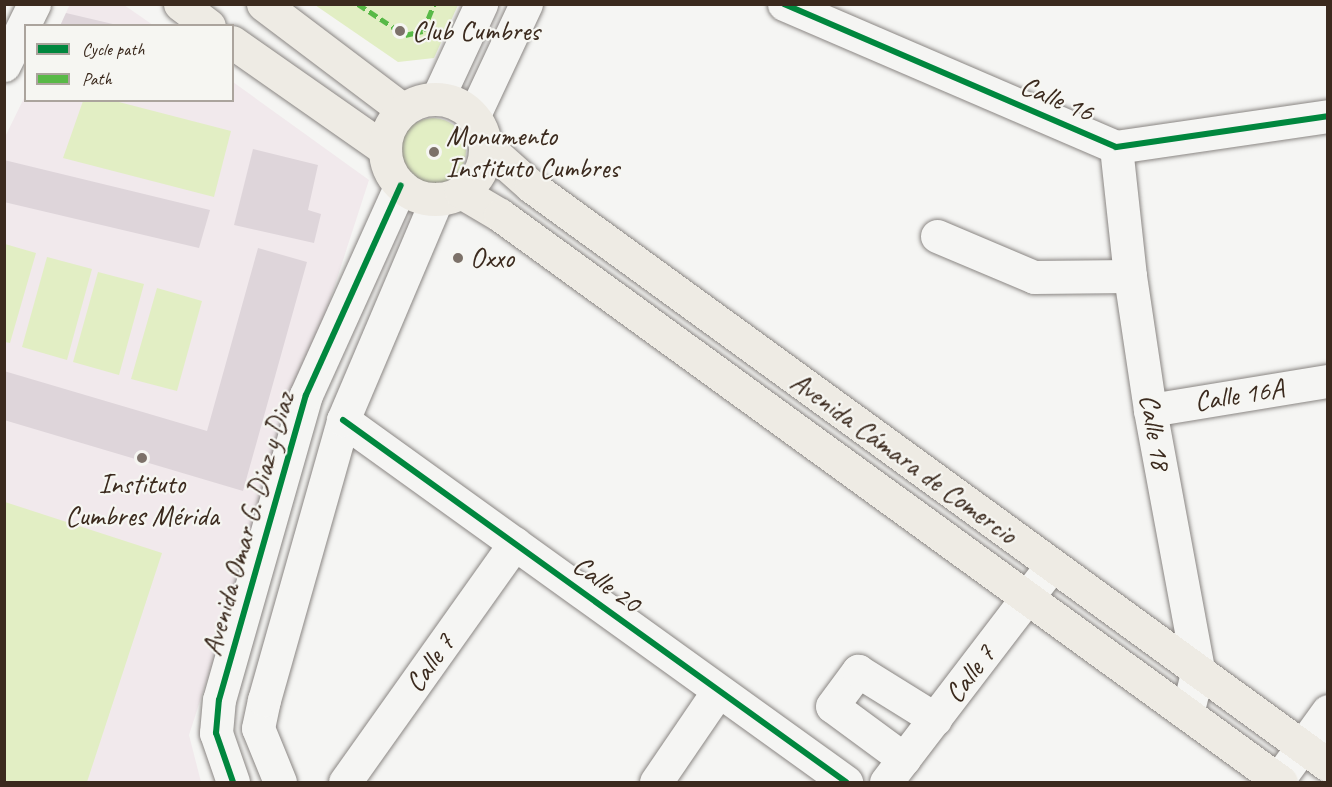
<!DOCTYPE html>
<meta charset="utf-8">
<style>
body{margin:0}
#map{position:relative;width:1332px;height:787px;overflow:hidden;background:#f5f5f3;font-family:Caveat,sans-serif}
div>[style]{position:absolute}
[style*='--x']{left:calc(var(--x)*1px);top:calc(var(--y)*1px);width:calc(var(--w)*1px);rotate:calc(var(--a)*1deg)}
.built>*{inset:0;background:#f1e9ec}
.green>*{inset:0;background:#e2eec4}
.round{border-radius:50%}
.building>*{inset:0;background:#ded5da}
.roads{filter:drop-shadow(0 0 2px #8a8683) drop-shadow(0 0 2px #8a8683)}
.minor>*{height:33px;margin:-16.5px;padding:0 16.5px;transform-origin:16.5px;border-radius:16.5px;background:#f5f5f3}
.major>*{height:33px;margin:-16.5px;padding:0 16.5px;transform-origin:16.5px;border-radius:16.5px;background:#eeebe4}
.major>.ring{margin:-16.5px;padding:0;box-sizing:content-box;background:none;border:33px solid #eeebe4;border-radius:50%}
.quiet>*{height:4.5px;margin-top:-2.25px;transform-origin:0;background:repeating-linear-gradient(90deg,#58b947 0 9px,transparent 0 13.5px)}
.cycleway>*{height:6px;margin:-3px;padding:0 3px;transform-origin:3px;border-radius:3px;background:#00873e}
.dots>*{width:16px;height:16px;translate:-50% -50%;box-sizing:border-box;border:3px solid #f6f6f2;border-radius:50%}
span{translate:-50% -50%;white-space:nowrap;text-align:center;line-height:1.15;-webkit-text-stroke:4.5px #f6f6f2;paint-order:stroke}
.poi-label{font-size:28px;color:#3b2a1e}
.left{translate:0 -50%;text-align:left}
.street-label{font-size:28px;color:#3b2a1e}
.frame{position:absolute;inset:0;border:6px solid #3b2a1e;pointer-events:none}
.legend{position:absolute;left:24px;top:24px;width:210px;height:78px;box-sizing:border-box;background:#f6f6f2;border:2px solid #aba49d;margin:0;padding:8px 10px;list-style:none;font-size:18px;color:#3b2a1e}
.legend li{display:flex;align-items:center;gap:12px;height:30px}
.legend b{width:30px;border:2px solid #aba49d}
</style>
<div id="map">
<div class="built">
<i style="clip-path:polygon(70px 4px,124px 5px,153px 25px,60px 26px)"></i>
<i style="clip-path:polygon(233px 82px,369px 180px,189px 735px,201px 782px,5px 782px,4px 139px,25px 96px,26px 100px,232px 100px)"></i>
</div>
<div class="green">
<i style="clip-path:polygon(315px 5px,458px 5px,434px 58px,398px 62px)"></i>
<i style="clip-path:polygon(83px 101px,115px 101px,231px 131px,214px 197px,63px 158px)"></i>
<i class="round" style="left:400px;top:118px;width:66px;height:66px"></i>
<i style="clip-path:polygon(5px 244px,36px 253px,10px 343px,5px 342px)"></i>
<i style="clip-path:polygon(47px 257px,92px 269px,67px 360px,22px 347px)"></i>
<i style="clip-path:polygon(98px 272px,144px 284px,119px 375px,73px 362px)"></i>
<i style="clip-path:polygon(157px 288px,202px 301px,177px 391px,131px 379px)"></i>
<i style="clip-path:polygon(5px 502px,162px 553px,87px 782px,5px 782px)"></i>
</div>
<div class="building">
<i style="clip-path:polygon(66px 13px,117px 25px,117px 26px,60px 26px)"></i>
<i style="clip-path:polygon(253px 149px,318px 165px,308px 210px,321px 214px,314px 243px,234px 225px)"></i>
<i style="clip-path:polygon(4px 160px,210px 210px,199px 248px,4px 202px)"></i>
<i style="clip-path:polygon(258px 248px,307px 262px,243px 491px,4px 420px,4px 371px,207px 431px)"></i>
</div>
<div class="roads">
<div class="minor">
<i style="--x:784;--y:4;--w:361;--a:23.3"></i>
<i style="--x:1116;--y:147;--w:214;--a:-8.3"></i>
<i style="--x:4;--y:65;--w:68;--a:-63.8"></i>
<i style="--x:437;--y:99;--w:105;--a:-65.1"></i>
<i style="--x:473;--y:117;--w:125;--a:-64.9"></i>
<i style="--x:1116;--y:147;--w:130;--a:83.8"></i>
<i style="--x:1130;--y:276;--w:135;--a:81.5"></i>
<i style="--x:1150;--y:410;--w:263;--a:79.5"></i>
<i style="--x:1198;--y:669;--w:46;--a:103.7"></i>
<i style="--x:937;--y:236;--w:105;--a:22.9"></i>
<i style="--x:1034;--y:277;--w:96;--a:-0.6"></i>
<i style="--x:1150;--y:410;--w:180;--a:-9.3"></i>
<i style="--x:343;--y:420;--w:620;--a:35.74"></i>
<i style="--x:904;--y:759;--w:89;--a:-143.6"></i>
<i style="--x:832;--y:706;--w:44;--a:-53.4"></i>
<i style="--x:858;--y:671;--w:91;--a:31.9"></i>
<i style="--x:1278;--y:780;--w:85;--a:-54.1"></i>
<i style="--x:233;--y:782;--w:52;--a:-109.1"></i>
<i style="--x:216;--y:733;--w:33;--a:-85"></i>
<i style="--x:219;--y:700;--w:317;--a:-74.1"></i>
<i style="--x:306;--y:395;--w:230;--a:-65.7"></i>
<i style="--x:280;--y:782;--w:58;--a:-112.2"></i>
<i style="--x:258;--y:728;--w:29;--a:-78"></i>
<i style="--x:264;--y:700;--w:291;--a:-74.2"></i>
<i style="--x:343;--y:420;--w:240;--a:-67"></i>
<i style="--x:345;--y:782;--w:293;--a:-54.6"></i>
<i style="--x:656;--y:782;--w:110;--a:-55.7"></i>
<i style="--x:886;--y:782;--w:273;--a:-52.6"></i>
</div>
<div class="major">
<i style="--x:180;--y:4;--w:36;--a:37"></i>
<i style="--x:263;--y:4;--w:176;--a:37.1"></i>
<i style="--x:232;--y:42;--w:187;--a:35"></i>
<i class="ring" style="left:385px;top:99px;width:67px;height:67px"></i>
<i style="--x:485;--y:145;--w:62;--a:41.7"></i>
<i style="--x:531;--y:186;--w:985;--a:36"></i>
<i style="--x:461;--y:192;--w:45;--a:30.5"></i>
<i style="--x:500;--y:215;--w:965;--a:35.98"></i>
</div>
</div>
<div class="quiet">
<i style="--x:358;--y:4;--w:56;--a:33.4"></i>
<i style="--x:405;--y:35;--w:18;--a:-13"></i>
<i style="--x:423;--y:31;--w:29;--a:-68"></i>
</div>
<div class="cycleway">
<i style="--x:784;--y:4;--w:361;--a:23.3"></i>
<i style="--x:1116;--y:147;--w:214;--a:-8.3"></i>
<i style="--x:343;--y:420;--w:620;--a:35.74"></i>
<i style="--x:233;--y:782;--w:52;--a:-109.1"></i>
<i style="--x:216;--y:733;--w:33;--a:-85"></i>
<i style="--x:219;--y:700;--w:317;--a:-74.1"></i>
<i style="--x:306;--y:395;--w:230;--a:-65.7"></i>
</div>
<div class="dots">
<i style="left:400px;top:31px;background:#7c7169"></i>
<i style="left:434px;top:152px;background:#7c7169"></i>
<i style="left:458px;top:258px;background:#7c7169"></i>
<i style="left:142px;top:458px;background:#7c7169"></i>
</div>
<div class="poi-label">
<span class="left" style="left:412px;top:31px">Club Cumbres</span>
<span class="left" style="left:446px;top:152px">Monumento<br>Instituto Cumbres</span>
<span class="left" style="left:470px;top:258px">Oxxo</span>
<span style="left:142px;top:500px">Instituto<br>Cumbres Mérida</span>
</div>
<div class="street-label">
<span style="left:1057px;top:99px;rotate:23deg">Calle 16</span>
<span style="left:1239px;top:395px;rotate:-9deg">Calle 16A</span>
<span style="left:1155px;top:432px;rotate:80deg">Calle 18</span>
<span style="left:904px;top:458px;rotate:36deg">Avenida Cámara de Comercio</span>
<span style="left:248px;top:524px;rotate:-74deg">Avenida Omar G. Diaz y Diaz</span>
<span style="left:607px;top:584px;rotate:36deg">Calle 20</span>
<span style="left:430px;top:663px;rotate:-55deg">Calle 7</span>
<span style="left:970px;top:674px;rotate:-53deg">Calle 7</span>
</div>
<div class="frame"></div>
<ul class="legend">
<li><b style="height:8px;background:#00873e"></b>Cycle path</li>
<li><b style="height:8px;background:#58b947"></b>Path</li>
</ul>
</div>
